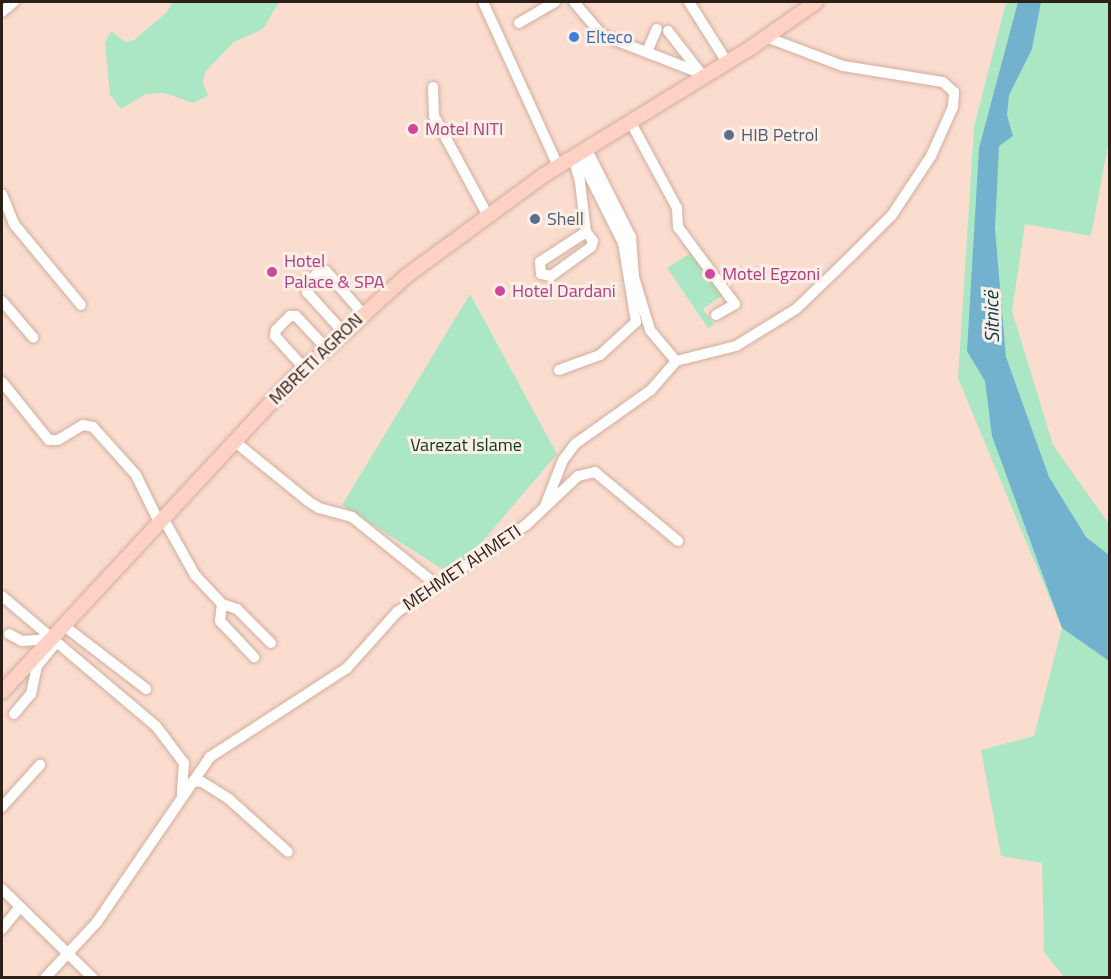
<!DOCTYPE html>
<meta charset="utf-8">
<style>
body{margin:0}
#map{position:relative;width:1111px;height:979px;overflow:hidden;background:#fbddcf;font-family:"Titillium Web",sans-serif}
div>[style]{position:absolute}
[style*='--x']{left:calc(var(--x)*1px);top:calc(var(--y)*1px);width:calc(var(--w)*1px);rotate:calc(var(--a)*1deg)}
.green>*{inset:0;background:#abe7c5}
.water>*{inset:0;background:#72b2ce}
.roads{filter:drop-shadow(0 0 2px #d1ae9d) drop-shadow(0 0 2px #d1ae9d)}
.minor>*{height:10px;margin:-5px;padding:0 5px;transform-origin:5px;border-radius:5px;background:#fff}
.major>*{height:14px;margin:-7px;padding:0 7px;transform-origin:7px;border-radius:7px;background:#fed1c4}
.dots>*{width:16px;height:16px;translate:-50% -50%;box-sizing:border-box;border:3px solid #fdeee6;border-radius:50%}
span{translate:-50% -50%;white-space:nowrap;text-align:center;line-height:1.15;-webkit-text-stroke:6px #fdeee6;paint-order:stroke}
.shop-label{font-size:18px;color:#366cbe}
.left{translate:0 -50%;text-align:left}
.hotel-label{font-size:18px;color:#b23c85}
.service-label{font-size:18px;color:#4e5e75}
.street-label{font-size:18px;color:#2d2019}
.park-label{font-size:18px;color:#073924}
.water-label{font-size:20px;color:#033d52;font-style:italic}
.frame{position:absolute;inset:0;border:3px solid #2d2019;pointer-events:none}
</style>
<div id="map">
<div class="green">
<i style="clip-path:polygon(173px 2px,279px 2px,263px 29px,234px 42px,205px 72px,203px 83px,208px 96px,193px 103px,164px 93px,146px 94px,121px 109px,110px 95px,105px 42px,111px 31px,125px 42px,134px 40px,165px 14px)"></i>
<i style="clip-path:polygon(1006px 2px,1109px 2px,1109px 140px,1091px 236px,1025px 224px,1012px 311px,1053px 445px,1109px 524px,1109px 977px,1064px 977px,1044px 952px,1042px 863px,1001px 856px,981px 750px,1034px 736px,1062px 628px,958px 378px,974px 127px)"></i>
<i style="clip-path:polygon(691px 253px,725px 293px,703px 309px,714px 325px,708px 328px,667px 268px)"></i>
<i style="clip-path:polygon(470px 294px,557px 454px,453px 576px,342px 505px)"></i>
</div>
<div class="water">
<i style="clip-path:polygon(1018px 2px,1041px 2px,1032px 49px,1009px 95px,1007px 115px,1013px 136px,999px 146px,995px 229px,1006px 357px,1049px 477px,1086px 537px,1109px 555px,1109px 661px,1062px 628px,992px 436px,985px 381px,967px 351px,979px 148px)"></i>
</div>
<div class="roads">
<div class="minor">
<i style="--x:483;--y:2;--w:180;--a:65.4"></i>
<i style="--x:574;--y:2;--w:43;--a:49.7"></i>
<i style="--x:602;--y:35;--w:110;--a:21.2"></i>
<i style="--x:689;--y:2;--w:71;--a:57.7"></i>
<i style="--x:2;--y:12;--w:16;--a:-40"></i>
<i style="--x:519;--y:23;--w:42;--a:-30.3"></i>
<i style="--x:668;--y:31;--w:51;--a:52.2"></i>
<i style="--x:647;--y:52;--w:25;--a:-67"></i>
<i style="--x:433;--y:87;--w:29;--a:88"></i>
<i style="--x:434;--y:116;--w:111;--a:61.6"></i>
<i style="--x:630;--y:121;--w:99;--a:61.6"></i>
<i style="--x:677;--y:208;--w:19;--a:87"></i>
<i style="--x:678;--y:227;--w:96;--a:53.5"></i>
<i style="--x:735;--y:304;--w:22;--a:150"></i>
<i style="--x:586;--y:148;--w:100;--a:63.2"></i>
<i style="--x:631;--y:237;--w:40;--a:85.7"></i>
<i style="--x:634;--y:277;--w:55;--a:73.2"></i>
<i style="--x:650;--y:330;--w:40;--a:50"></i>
<i style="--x:573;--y:157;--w:26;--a:74"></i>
<i style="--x:580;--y:182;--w:50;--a:83.2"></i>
<i style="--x:2;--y:194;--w:32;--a:68"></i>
<i style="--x:14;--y:224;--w:105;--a:50.4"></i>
<i style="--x:586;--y:232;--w:11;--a:52"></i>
<i style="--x:593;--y:241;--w:6;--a:108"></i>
<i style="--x:591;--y:247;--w:49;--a:144.1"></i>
<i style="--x:551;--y:276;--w:10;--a:-169"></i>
<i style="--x:541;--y:274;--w:12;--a:-95"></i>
<i style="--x:540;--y:262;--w:55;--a:-33.1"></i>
<i style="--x:2;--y:301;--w:48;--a:49.3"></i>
<i style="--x:343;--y:332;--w:54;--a:-132"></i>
<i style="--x:307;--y:292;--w:8;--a:-97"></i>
<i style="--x:306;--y:284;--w:19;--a:-43"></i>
<i style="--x:320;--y:271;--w:6;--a:0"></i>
<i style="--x:326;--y:271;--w:57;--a:49.3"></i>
<i style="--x:304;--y:368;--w:43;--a:-132.2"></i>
<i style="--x:275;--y:336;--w:6;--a:-81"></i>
<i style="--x:276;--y:330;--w:20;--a:-45"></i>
<i style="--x:290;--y:316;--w:6;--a:0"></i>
<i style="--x:296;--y:316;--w:44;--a:46.8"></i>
<i style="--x:559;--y:370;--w:44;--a:-20.1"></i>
<i style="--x:600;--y:355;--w:49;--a:-42.5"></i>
<i style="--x:636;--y:322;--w:80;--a:-99.3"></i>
<i style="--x:623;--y:243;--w:101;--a:-116.6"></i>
<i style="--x:2;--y:382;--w:75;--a:51"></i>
<i style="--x:49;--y:440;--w:9;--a:0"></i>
<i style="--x:58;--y:440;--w:29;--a:-31"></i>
<i style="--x:83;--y:425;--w:10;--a:11"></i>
<i style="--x:93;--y:427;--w:64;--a:48.1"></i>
<i style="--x:136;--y:475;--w:52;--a:63.9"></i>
<i style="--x:234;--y:441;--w:95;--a:39"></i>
<i style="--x:308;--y:501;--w:13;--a:32"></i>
<i style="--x:319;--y:508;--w:34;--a:15"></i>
<i style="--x:352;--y:517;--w:109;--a:38.7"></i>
<i style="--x:545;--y:506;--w:49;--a:-68.6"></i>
<i style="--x:563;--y:460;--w:20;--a:-53"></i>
<i style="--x:575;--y:444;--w:93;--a:-35.4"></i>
<i style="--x:651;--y:390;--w:38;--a:-49"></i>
<i style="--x:676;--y:361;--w:62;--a:-14"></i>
<i style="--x:736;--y:346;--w:70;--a:-31.7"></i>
<i style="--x:796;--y:309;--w:75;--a:-43.9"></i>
<i style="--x:850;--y:257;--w:59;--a:-45"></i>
<i style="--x:892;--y:215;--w:71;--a:-56.5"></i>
<i style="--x:931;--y:156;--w:54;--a:-65.8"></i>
<i style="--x:953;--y:107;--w:15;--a:-86"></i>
<i style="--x:954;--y:92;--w:15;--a:-138"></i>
<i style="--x:943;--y:82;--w:101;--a:-170.9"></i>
<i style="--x:843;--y:66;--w:82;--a:-159.4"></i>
<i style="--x:163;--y:518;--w:65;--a:60.7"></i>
<i style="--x:195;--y:575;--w:40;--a:47"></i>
<i style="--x:222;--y:604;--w:16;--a:18"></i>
<i style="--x:237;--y:609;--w:48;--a:45"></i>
<i style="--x:2;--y:596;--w:202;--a:40.2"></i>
<i style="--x:156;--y:726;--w:46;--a:52.9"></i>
<i style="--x:184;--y:763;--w:30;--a:94"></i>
<i style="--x:222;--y:604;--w:17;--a:97"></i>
<i style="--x:220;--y:621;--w:50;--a:46.6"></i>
<i style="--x:63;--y:625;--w:105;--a:37.6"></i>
<i style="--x:9;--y:634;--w:15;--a:28"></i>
<i style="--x:22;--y:641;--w:28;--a:-4"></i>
<i style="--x:14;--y:714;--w:26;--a:-50"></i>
<i style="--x:31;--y:694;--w:29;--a:-78"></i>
<i style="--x:37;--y:666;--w:28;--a:-51"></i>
<i style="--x:193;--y:781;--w:9;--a:6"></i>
<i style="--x:202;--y:782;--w:32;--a:32"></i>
<i style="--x:229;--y:799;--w:79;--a:41.9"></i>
<i style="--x:2;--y:807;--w:57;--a:-47.9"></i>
<i style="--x:2;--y:889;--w:127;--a:44.4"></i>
<i style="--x:2;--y:929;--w:28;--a:-51"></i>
<i style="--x:45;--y:978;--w:76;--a:-47.1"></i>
<i style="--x:97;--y:922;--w:200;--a:-55.6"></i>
<i style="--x:210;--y:757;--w:163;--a:-33"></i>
<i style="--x:347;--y:668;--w:75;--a:-48.2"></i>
<i style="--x:397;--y:612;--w:156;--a:-34"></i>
<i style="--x:526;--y:525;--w:71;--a:-43.3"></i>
<i style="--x:578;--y:476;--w:17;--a:-13"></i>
<i style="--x:595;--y:472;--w:108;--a:39.7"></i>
</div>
<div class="major">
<i style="--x:2;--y:692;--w:426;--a:-47.1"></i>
<i style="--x:292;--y:380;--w:153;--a:-42.3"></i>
<i style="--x:405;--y:277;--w:172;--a:-36.3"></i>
<i style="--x:544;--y:175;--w:244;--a:-31.6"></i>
<i style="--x:752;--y:47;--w:78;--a:-35.1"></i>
</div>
</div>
<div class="dots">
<i style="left:574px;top:37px;background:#3f7fe0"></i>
<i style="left:413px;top:129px;background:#d1479c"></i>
<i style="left:729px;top:135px;background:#5c6f8a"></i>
<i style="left:535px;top:219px;background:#5c6f8a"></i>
<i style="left:272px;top:272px;background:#d1479c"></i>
<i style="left:710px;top:274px;background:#d1479c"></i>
<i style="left:500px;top:291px;background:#d1479c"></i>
</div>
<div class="shop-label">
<span class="left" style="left:586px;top:37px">Elteco</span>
</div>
<div class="hotel-label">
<span class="left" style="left:425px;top:129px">Motel NITI</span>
<span class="left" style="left:284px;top:272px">Hotel<br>Palace &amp; SPA</span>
<span class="left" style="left:722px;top:274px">Motel Egzoni</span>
<span class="left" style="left:512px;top:291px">Hotel Dardani</span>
</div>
<div class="service-label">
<span class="left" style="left:741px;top:135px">HIB Petrol</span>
<span class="left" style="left:547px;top:219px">Shell</span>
</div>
<div class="street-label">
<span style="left:316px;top:359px;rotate:-44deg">MBRETI AGRON</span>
<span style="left:462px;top:568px;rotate:-34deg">MEHMET AHMETI</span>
</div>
<div class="park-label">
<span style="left:466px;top:445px">Varezat Islame</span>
</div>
<div class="water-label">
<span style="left:991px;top:317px;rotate:-91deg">Sitnicë</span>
</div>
<div class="frame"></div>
</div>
